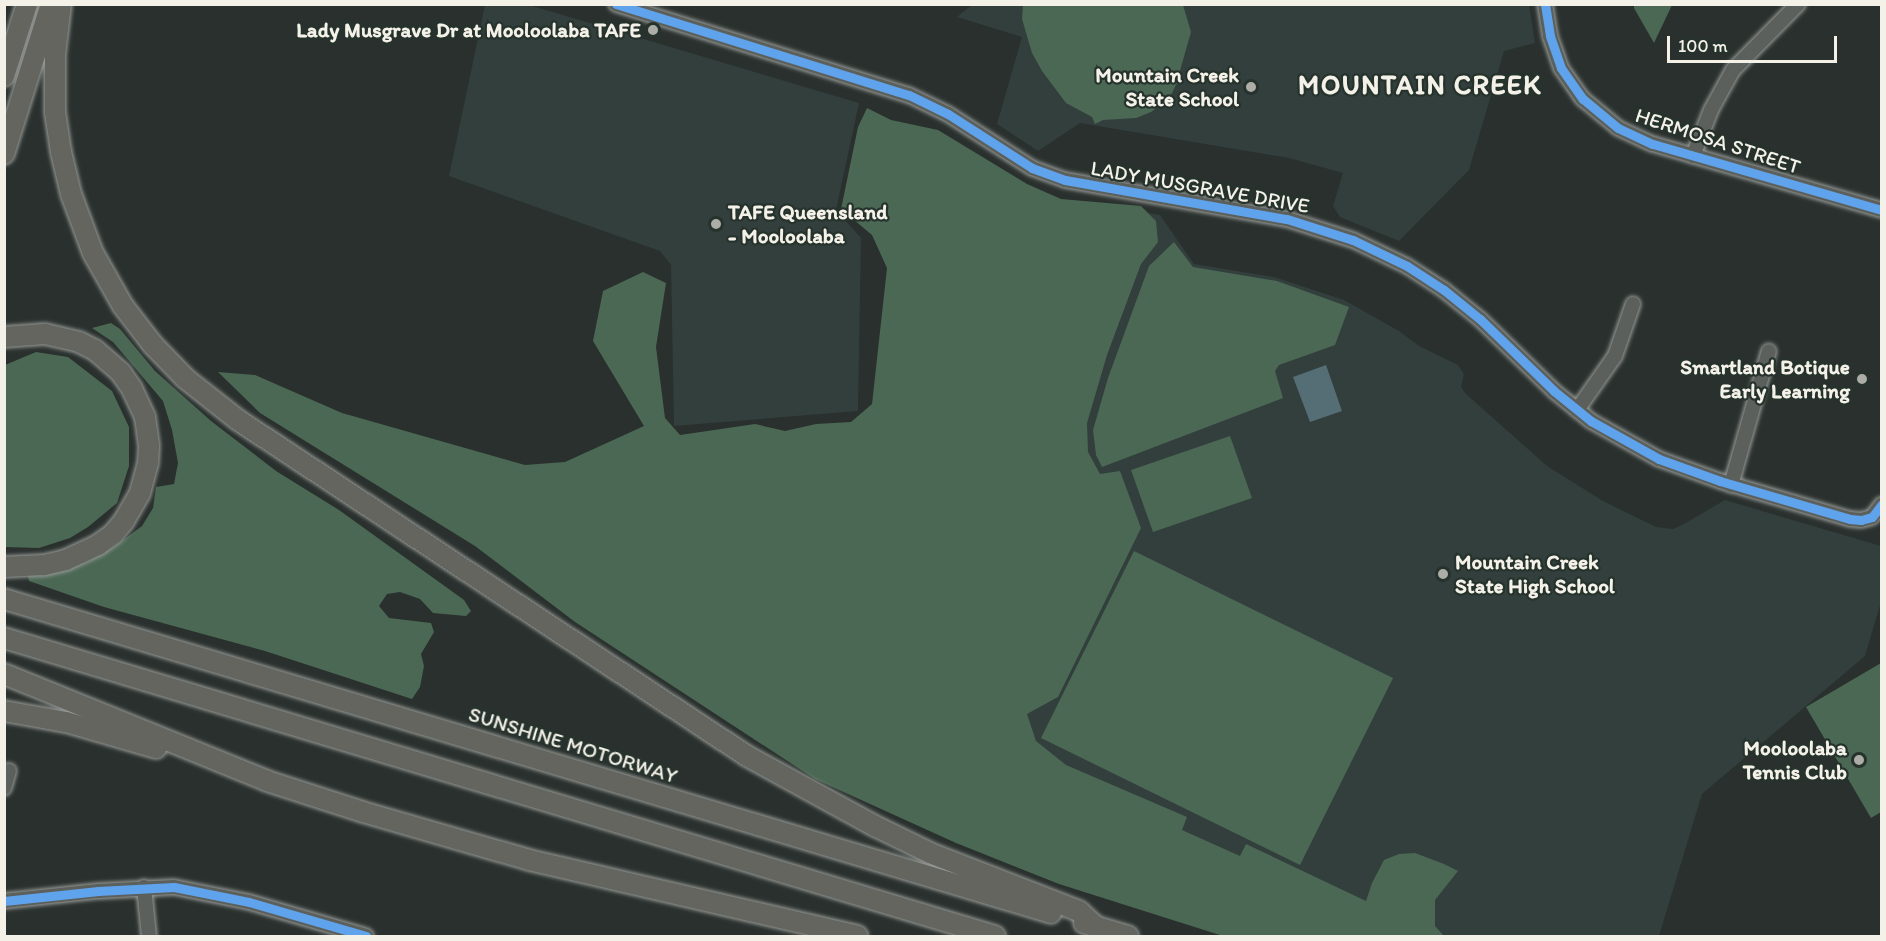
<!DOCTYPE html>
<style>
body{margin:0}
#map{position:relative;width:1886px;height:941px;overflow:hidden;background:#29302d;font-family:Itim,sans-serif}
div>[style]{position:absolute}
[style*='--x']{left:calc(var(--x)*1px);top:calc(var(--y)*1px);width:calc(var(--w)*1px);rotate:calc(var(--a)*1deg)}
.built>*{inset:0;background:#323f3d}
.green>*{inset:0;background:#4b6854}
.water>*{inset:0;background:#556d75}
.roads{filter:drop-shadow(0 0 2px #969996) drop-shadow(0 0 2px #969996)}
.minor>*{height:14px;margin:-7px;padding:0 7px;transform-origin:7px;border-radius:7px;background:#5c605c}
.highway>*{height:20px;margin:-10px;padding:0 10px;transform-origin:10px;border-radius:10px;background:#63655e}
.cycleway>*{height:9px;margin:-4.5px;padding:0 4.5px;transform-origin:4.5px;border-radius:4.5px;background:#60a3ed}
.dots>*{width:16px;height:16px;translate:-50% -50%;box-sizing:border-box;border:3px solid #26332d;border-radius:50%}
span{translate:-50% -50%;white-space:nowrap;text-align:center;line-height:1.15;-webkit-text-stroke:4.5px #26332d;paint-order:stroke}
.poi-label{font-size:21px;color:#f4f1e8;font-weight:700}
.right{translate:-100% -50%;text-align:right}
.left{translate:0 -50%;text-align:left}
.street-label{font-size:21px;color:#f4f1e8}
.district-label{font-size:27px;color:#f4f1e8;font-weight:700;letter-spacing:1.5px}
.frame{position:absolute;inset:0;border:6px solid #f4f1e8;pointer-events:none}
.scale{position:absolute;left:1667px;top:36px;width:170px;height:27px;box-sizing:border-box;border:3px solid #f4f1e8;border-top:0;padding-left:8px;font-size:18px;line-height:21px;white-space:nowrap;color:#f4f1e8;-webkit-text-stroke:4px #26332d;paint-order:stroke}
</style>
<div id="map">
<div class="built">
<i style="clip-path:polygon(973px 4px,1529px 4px,1535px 43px,1504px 51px,1469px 170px,1399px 241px,1340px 217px,1333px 206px,1343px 173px,1289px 158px,1080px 123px,1038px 151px,997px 124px,1022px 37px,957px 17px)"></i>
<i style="clip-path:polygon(485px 5px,529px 5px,859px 103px,836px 210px,861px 238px,858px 411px,674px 426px,671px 265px,660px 251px,449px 176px)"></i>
<i style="clip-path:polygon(1115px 207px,1160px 215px,1194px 264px,1274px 277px,1344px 300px,1399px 331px,1419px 346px,1458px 365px,1464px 374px,1461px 387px,1466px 394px,1547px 466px,1603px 501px,1656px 527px,1673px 529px,1682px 525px,1725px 500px,1881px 546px,1881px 602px,1865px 656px,1702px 794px,1659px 936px,1379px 936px,955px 737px)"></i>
</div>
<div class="green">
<i style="clip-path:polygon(1023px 5px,1183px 5px,1191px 32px,1179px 74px,1183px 80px,1177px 83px,1169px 99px,1151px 112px,1136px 118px,1103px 120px,1095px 124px,1092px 117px,1066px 103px,1042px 71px,1032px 53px,1022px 19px)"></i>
<i style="clip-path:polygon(1634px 5px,1672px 5px,1654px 43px,1634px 8px)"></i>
<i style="clip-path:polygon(867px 108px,891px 120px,938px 130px,1027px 184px,1061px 199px,1141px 206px,1156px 221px,1158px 242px,1141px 264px,1107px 355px,1087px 423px,1088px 452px,1100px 474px,1120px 471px,1141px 528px,1058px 697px,1027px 714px,1036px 741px,1066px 765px,1187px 817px,1182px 830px,1240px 856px,1246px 844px,1366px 901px,1372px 883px,1384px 860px,1399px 854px,1415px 853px,1444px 864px,1458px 871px,1435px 900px,1435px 926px,1444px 936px,1223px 936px,1059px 884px,956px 843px,815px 779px,575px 622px,475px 546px,260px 413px,218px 372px,255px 375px,342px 413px,525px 465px,565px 462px,644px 426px,593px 341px,603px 291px,643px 272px,666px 283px,656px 347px,665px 418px,680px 435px,755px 424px,785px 431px,816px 424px,851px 422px,872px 404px,887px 268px,872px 235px,841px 209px,858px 127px)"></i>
<i style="clip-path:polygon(1174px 242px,1193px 267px,1277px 281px,1349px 307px,1335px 345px,1279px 365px,1275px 371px,1283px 398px,1102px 467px,1096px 455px,1093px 430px,1108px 378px,1149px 266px)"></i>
<i style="clip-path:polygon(111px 323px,120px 329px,155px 371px,211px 421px,276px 471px,339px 510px,464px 600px,471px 611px,466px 616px,433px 613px,420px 599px,400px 592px,387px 594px,379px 606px,389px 618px,431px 623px,434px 632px,421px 654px,424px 666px,420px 687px,412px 699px,265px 651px,104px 607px,29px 581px,28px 575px,56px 572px,87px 562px,115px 546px,142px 526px,153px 508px,156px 487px,174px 484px,178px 463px,172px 430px,163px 401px,113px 342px,92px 328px)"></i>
<i style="clip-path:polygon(36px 352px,68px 357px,112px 391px,129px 427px,129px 466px,117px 503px,88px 527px,70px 538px,39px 548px,5px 547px,5px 365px)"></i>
<i style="clip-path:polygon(1230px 436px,1252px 498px,1153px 532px,1131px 470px)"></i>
<i style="clip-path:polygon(1134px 551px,1393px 678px,1300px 865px,1041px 738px)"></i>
<i style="clip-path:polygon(1881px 663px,1881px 812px,1871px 818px,1806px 707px)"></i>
</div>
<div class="water">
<i style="clip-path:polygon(1326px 365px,1342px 411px,1310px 422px,1293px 377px)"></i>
</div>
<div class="roads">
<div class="minor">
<i style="--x:616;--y:4;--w:307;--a:17.3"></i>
<i style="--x:909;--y:95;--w:43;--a:26"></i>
<i style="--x:948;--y:114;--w:100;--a:32.7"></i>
<i style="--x:1032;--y:168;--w:35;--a:20"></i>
<i style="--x:1065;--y:180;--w:225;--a:10"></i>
<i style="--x:1287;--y:219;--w:69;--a:17.7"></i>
<i style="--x:1353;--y:240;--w:60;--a:25.7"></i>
<i style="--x:1407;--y:266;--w:44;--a:33"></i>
<i style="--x:1444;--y:290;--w:46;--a:38.9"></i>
<i style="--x:1480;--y:319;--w:103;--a:44.2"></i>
<i style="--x:1554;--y:391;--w:48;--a:39"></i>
<i style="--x:1591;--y:421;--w:78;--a:29.2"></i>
<i style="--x:1659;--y:459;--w:65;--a:19.8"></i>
<i style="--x:1720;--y:481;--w:135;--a:16.3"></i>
<i style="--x:1850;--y:519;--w:11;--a:5"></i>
<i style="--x:1861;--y:520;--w:11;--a:-15"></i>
<i style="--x:1872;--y:517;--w:16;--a:-52"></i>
<i style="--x:1545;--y:4;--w:32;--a:81"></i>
<i style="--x:1550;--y:36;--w:34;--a:71"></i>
<i style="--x:1561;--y:68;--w:38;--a:55"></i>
<i style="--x:1583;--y:99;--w:45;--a:39.6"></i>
<i style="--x:1618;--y:128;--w:38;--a:25"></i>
<i style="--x:1653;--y:144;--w:238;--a:16.1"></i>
<i style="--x:1693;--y:156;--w:49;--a:-68.6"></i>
<i style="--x:1711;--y:110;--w:46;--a:-61.2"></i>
<i style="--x:1733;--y:70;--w:93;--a:-45.4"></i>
<i style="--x:1577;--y:410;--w:66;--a:-54.9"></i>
<i style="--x:1615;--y:356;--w:55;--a:-70.9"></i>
<i style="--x:1731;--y:485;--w:139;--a:-74.2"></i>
<i style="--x:4;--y:788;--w:18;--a:-74"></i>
<i style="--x:144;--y:887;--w:49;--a:84.2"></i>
<i style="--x:4;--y:901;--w:95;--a:-6.1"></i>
<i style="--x:98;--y:891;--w:76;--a:-3"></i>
<i style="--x:174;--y:887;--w:76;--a:11.3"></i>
<i style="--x:249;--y:902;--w:122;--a:16.2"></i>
</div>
<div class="highway">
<i style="--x:61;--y:4;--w:50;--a:96.8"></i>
<i style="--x:55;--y:54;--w:58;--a:90"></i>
<i style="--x:55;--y:112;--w:40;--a:81.5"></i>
<i style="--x:61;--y:152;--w:43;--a:76.6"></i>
<i style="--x:71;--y:194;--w:63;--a:69.6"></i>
<i style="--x:93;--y:253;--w:61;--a:60.5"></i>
<i style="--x:123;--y:306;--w:49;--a:52.4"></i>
<i style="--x:153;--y:345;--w:47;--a:45.9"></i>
<i style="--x:186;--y:379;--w:66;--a:38.3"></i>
<i style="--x:238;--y:420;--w:610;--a:33.43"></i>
<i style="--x:747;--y:756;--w:146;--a:28.7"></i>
<i style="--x:875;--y:826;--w:61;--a:26.1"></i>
<i style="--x:930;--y:853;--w:160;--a:21.3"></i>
<i style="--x:1079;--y:911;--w:23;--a:43"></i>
<i style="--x:4;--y:76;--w:76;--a:-72.3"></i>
<i style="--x:4;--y:154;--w:154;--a:-72.6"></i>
<i style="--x:4;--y:337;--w:41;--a:-4.2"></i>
<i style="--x:45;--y:334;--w:35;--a:13"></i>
<i style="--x:79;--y:342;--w:18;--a:27"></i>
<i style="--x:95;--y:350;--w:35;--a:41"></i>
<i style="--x:121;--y:373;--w:19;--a:55"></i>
<i style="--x:132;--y:389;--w:31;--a:65"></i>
<i style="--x:145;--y:417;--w:29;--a:82"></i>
<i style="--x:149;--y:446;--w:17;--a:93"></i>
<i style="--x:148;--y:463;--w:31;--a:105"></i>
<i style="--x:140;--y:493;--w:32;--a:120"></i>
<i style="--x:124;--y:521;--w:17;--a:130"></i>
<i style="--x:113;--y:534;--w:19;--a:144"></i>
<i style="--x:98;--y:545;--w:35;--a:155"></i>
<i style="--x:66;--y:560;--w:23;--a:167"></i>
<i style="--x:44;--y:565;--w:40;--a:177.1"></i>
<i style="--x:4;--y:599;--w:1093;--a:16.69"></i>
<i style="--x:4;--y:638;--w:1035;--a:16.74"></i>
<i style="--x:4;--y:674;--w:284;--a:22.1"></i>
<i style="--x:267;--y:781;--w:101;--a:17.9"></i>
<i style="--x:363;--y:812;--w:173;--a:16.1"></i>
<i style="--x:529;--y:860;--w:337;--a:13"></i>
<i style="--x:4;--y:711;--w:63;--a:10.1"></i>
<i style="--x:66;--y:722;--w:94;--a:16.1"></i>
<i style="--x:1084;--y:923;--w:46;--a:16.5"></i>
</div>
</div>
<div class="cycleway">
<i style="--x:616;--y:4;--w:307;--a:17.3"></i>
<i style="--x:909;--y:95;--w:43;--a:26"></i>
<i style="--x:948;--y:114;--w:100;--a:32.7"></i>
<i style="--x:1032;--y:168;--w:35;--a:20"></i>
<i style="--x:1065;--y:180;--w:225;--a:10"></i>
<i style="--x:1287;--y:219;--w:69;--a:17.7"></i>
<i style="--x:1353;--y:240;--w:60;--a:25.7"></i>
<i style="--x:1407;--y:266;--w:44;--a:33"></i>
<i style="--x:1444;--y:290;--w:46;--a:38.9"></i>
<i style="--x:1480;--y:319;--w:103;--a:44.2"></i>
<i style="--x:1554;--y:391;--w:48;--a:39"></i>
<i style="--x:1591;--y:421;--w:78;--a:29.2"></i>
<i style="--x:1659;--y:459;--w:65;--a:19.8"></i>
<i style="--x:1720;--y:481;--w:135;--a:16.3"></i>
<i style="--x:1850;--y:519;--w:11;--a:5"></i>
<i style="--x:1861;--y:520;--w:11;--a:-15"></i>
<i style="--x:1872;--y:517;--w:16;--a:-52"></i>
<i style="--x:1545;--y:4;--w:32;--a:81"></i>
<i style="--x:1550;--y:36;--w:34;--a:71"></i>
<i style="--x:1561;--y:68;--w:38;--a:55"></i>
<i style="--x:1583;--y:99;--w:45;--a:39.6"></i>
<i style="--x:1618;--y:128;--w:38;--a:25"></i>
<i style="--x:1653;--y:144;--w:238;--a:16.1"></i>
<i style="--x:4;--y:901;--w:95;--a:-6.1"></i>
<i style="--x:98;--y:891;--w:76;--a:-3"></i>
<i style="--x:174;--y:887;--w:76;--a:11.3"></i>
<i style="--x:249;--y:902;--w:122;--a:16.2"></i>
</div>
<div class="dots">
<i style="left:653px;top:30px;background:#adada7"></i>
<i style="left:1251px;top:87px;background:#adada7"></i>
<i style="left:716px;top:224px;background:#adada7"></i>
<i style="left:1862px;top:379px;background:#adada7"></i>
<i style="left:1443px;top:574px;background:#adada7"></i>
<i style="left:1859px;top:760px;background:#adada7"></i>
</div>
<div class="poi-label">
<span class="right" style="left:641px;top:30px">Lady Musgrave Dr at Mooloolaba TAFE</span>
<span class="right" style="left:1239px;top:87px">Mountain Creek<br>State School</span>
<span class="left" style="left:728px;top:224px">TAFE Queensland<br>- Mooloolaba</span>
<span class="right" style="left:1850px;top:379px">Smartland Botique<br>Early Learning</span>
<span class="left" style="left:1455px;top:574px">Mountain Creek<br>State High School</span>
<span class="right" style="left:1847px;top:760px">Mooloolaba<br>Tennis Club</span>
</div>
<div class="street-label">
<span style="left:1718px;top:141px;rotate:18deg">HERMOSA STREET</span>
<span style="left:1200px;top:187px;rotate:10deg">LADY MUSGRAVE DRIVE</span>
<span style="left:573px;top:745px;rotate:17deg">SUNSHINE MOTORWAY</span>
</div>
<div class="district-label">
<span style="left:1420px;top:85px">MOUNTAIN CREEK</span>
</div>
<div class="frame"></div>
<div class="scale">100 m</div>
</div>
